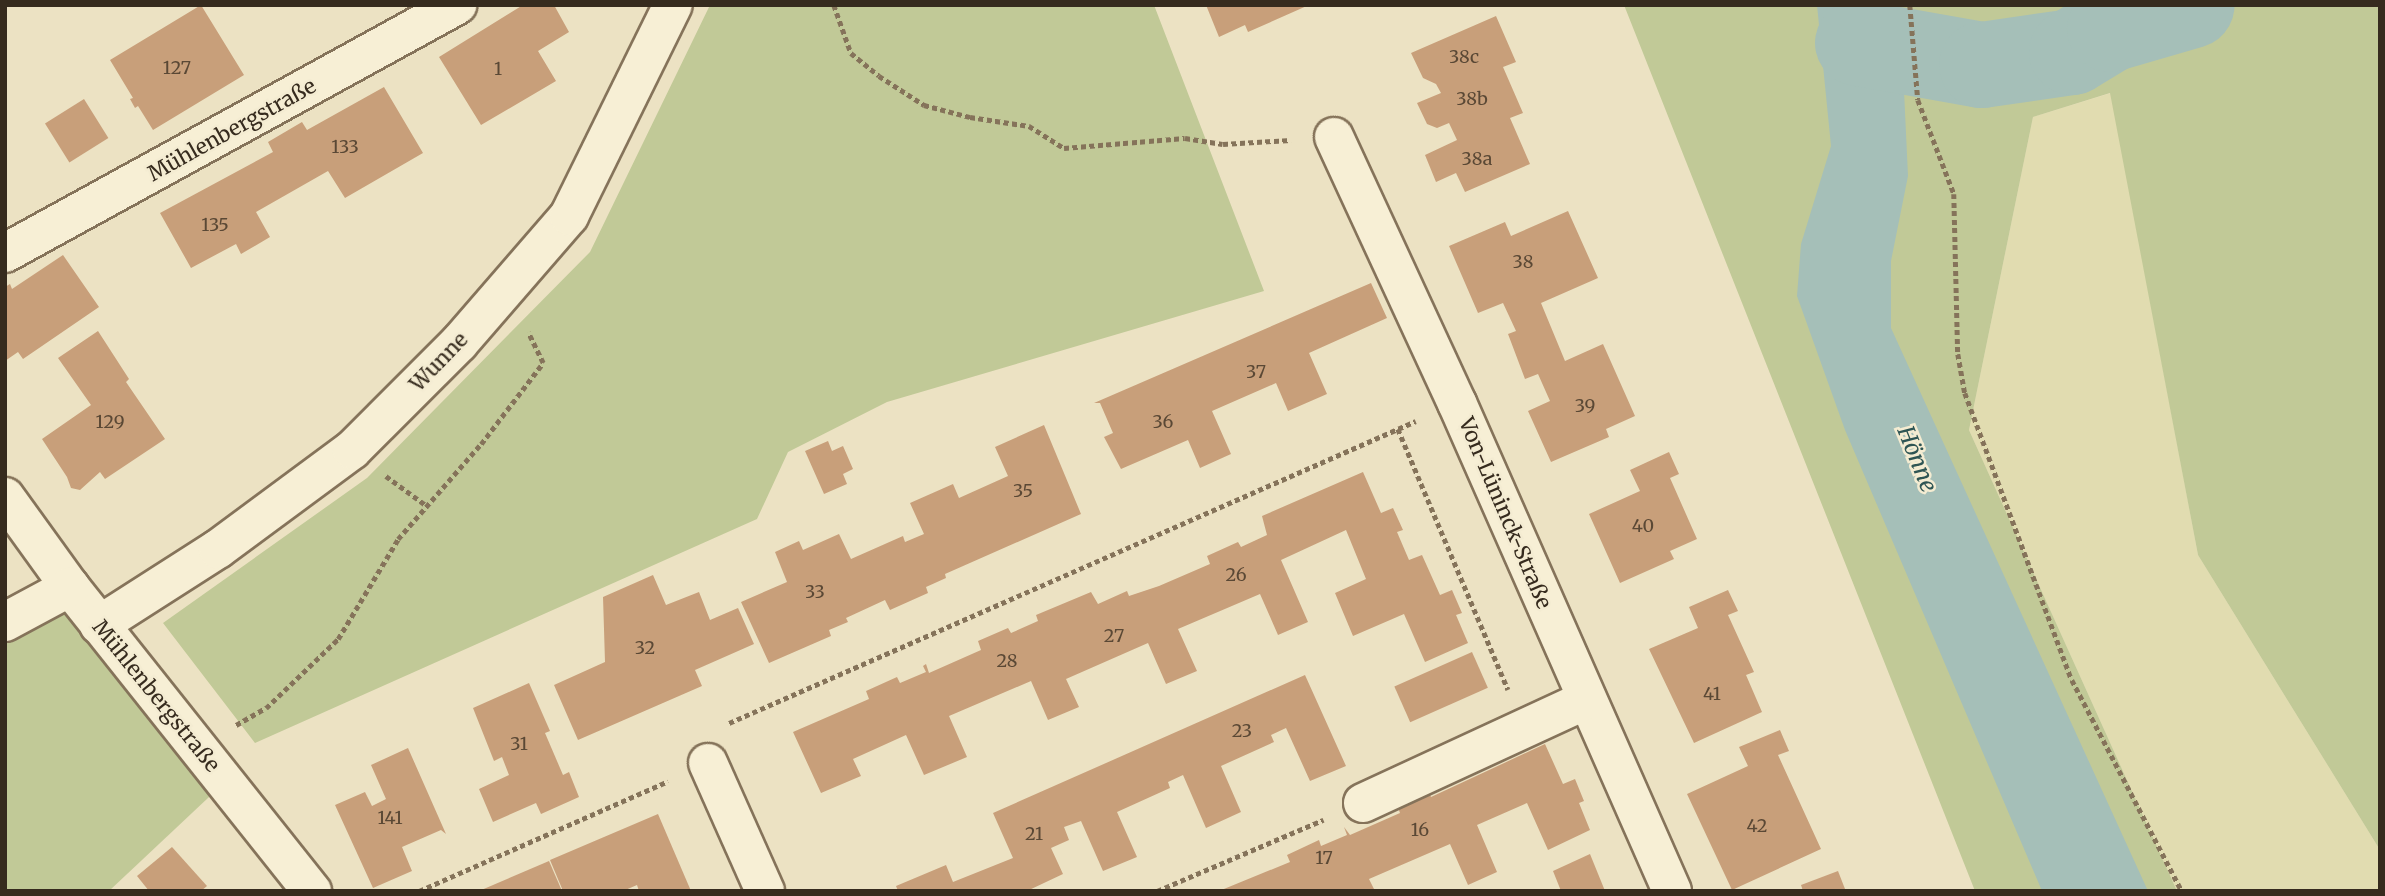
<!DOCTYPE html>
<html>
<head>
<meta charset="utf-8">
<style>
	body { margin:0 }
	#map { position:relative; width:2385px; height:896px; overflow:hidden; background:#ece2c3; font-family:Merriweather,serif }
	div>[style] { position:absolute }
	.farmland>* { inset:0; background:#e1dcb0 }
	.green>* { inset:0; background:#c1c997 }
	.water>* { inset:0; background:#a5bfb8 }
	.river>* { height:86px; margin:-43px; padding:0 43px; transform-origin:43px; border-radius:43px; background:#a5bfb8 }
	.building>* { inset:0; background:#c89f7a; transform-origin:0 0 }
	.path>* { height:4.5px; margin-top:-2.25px; transform-origin:0; background:repeating-linear-gradient(90deg,#85735a 0 5px,transparent 0 8.5px) }
	.roads { filter:drop-shadow(2px 0 #85735a) drop-shadow(-2px 0 #85735a) drop-shadow(0 2px #85735a) drop-shadow(0 -2px #85735a) }
	.minor>* { height:38px; margin:-19px; padding:0 19px; transform-origin:19px; border-radius:19px; background:#f7efd5 }
	span { translate:-50% -50%; white-space:nowrap; text-align:center; line-height:1.15; -webkit-text-stroke:5px #f4ecd2; paint-order:stroke }
	.number-label { font-size:18px; color:#5a4835 }
	.number-label span { -webkit-text-stroke-width:0 }
	.street-label { font-size:21px; color:#362b1e }
	.water-label { font-size:23px; color:#2e5554; font-style:italic }
	.frame { position:absolute; inset:0; border:7px solid #362b1e; pointer-events:none }
</style>
</head>
<body>
<div id="map">
	<div class="farmland">
		<div style="clip-path:polygon(2111px 93px,2198px 555px,2380px 850px,2380px 891px,2177px 891px,1969px 430px,2033px 117px)"></div>
	</div>
	<div class="green">
		<div style="clip-path:polygon(710px 5px,1154px 5px,1264px 291px,887px 402px,788px 452px,757px 519px,255px 743px,163px 623px,367px 478px,590px 252px)"></div>
		<div style="clip-path:polygon(1624px 5px,2380px 5px,2380px 850px,2198px 555px,2110px 93px,2033px 117px,1969px 430px,2177px 891px,1975px 891px)"></div>
		<div style="clip-path:polygon(70px 587px,225px 782px,109px 891px,5px 891px,5px 622px)"></div>
	</div>
	<div class="water">
		<div style="clip-path:polygon(1817px 5px,1900px 5px,1908px 176px,1891px 261px,1891px 328px,2148px 891px,2042px 891px,1845px 430px,1797px 296px,1801px 244px,1831px 146px)"></div>
	</div>
	<div class="river">
		<div style="left:1858px;top:43px;width:126px;rotate:10.1deg"></div>
		<div style="left:1982px;top:65px;width:91px;rotate:-8.2deg"></div>
		<div style="left:2072px;top:52px;width:44px;rotate:-31.2deg"></div>
		<div style="left:2110px;top:29px;width:85px;rotate:-16.3deg"></div>
	</div>
	<div class="building">
		<div style="clip-path:polygon(201px 5px,244px 75px,153px 130px,138px 106px,135px 108px,130px 99px,133px 98px,110px 60px)"></div>
		<div style="clip-path:polygon(523px 5px,554px 5px,569px 32px,538px 51px,556px 81px,481px 125px,439px 57px)"></div>
		<div style="clip-path:polygon(1206px 5px,1309px 5px,1248px 32px,1245px 25px,1219px 37px)"></div>
		<div style="clip-path:polygon(1496px 16px,1516px 62px,1503px 67px,1523px 113px,1510px 118px,1530px 164px,1465px 192px,1456px 173px,1436px 182px,1425px 155px,1457px 140px,1449px 123px,1437px 128px,1427px 124px,1417px 103px,1441px 93px,1436px 84px,1423px 78px,1411px 53px)"></div>
		<div style="clip-path:polygon(384px 87px,423px 153px,345px 198px,328px 171px,256px 212px,270px 237px,241px 254px,236px 244px,191px 268px,160px 213px,273px 152px,268px 142px,302px 122px,307px 130px)"></div>
		<div style="left:84px;top:99px;width:46px;height:46px;rotate:58deg"></div>
		<div style="clip-path:polygon(1568px 211px,1598px 278px,1541px 303px,1565px 361px,1603px 344px,1635px 416px,1606px 429px,1609px 437px,1551px 462px,1528px 411px,1550px 401px,1538px 374px,1525px 379px,1508px 334px,1516px 331px,1503px 303px,1478px 313px,1449px 246px,1505px 222px,1511px 236px)"></div>
		<div style="clip-path:polygon(63px 255px,99px 307px,23px 359px,18px 352px,5px 361px,5px 287px,10px 284px,12px 289px)"></div>
		<div style="clip-path:polygon(1371px 283px,1387px 318px,1309px 353px,1327px 394px,1288px 411px,1276px 383px,1212px 411px,1231px 454px,1200px 468px,1188px 440px,1121px 469px,1104px 437px,1113px 433px,1100px 403px,1094px 403px)"></div>
		<div style="clip-path:polygon(98px 331px,129px 379px,126px 382px,165px 439px,105px 479px,100px 472px,80px 490px,71px 488px,67px 477px,42px 439px,91px 405px,58px 358px)"></div>
		<div style="clip-path:polygon(1044px 425px,1081px 514px,945px 574px,946px 578px,926px 587px,928px 593px,890px 610px,885px 600px,846px 618px,848px 622px,829px 630px,831px 636px,769px 663px,741px 602px,787px 582px,775px 552px,799px 541px,803px 550px,839px 534px,851px 559px,903px 536px,905px 542px,924px 534px,910px 503px,953px 484px,959px 498px,1008px 476px,995px 447px)"></div>
		<div style="clip-path:polygon(828px 441px,832px 451px,843px 446px,853px 469px,843px 474px,847px 484px,824px 494px,805px 451px)"></div>
		<div style="clip-path:polygon(1669px 452px,1679px 474px,1670px 478px,1697px 539px,1670px 551px,1674px 559px,1620px 583px,1589px 514px,1640px 491px,1630px 470px)"></div>
		<div style="clip-path:polygon(1363px 472px,1381px 513px,1393px 508px,1403px 530px,1397px 532px,1409px 560px,1422px 555px,1440px 595px,1452px 590px,1462px 613px,1456px 615px,1468px 643px,1425px 662px,1404px 614px,1353px 636px,1335px 593px,1366px 579px,1346px 530px,1281px 560px,1308px 622px,1278px 635px,1260px 594px,1178px 629px,1197px 671px,1166px 684px,1148px 643px,1066px 679px,1079px 707px,1048px 720px,1031px 681px,949px 716px,967px 757px,924px 775px,906px 735px,853px 759px,861px 776px,821px 793px,793px 732px,869px 699px,866px 691px,897px 677px,900px 683px,926px 672px,923px 666px,926px 664px,929px 673px,981px 650px,978px 641px,1008px 628px,1011px 633px,1038px 621px,1036px 615px,1091px 592px,1098px 604px,1127px 591px,1129px 596px,1159px 586px,1210px 564px,1207px 556px,1238px 542px,1241px 547px,1267px 535px,1262px 516px)"></div>
		<div style="clip-path:polygon(653px 575px,666px 605px,699px 592px,710px 620px,738px 608px,754px 644px,695px 670px,702px 686px,578px 740px,554px 685px,605px 662px,603px 597px)"></div>
		<div style="clip-path:polygon(1728px 590px,1738px 611px,1728px 615px,1754px 672px,1746px 675px,1762px 712px,1694px 743px,1649px 649px,1698px 628px,1689px 607px)"></div>
		<div style="left:1472px;top:652px;width:39px;height:85px;rotate:66deg"></div>
		<div style="clip-path:polygon(1305px 675px,1346px 766px,1310px 781px,1286px 728px,1271px 735px,1274px 742px,1221px 766px,1241px 812px,1206px 828px,1183px 775px,1168px 782px,1170px 788px,1117px 812px,1137px 857px,1103px 871px,1081px 821px,1064px 827px,1069px 840px,1051px 848px,1063px 874px,1027px 891px,898px 891px,896px 886px,946px 865px,953px 882px,1013px 858px,993px 813px)"></div>
		<div style="clip-path:polygon(529px 683px,550px 731px,545px 733px,563px 775px,569px 772px,579px 797px,541px 814px,536px 803px,493px 822px,479px 789px,509px 775px,502px 757px,494px 761px,473px 708px)"></div>
		<div style="clip-path:polygon(1780px 730px,1789px 751px,1778px 755px,1821px 849px,1732px 890px,1687px 794px,1748px 766px,1739px 747px)"></div>
		<div style="clip-path:polygon(1545px 744px,1563px 784px,1575px 779px,1584px 801px,1579px 803px,1590px 830px,1548px 850px,1527px 803px,1477px 825px,1497px 872px,1468px 885px,1450px 844px,1369px 879px,1375px 891px,1219px 891px,1290px 862px,1287px 855px,1319px 840px,1321px 846px,1347px 835px,1344px 827px,1350px 835px,1400px 813px,1397px 805px,1429px 792px,1431px 797px)"></div>
		<div style="clip-path:polygon(408px 748px,446px 834px,441px 830px,402px 847px,412px 871px,373px 888px,335px 805px,365px 792px,372px 806px,386px 799px,371px 765px)"></div>
		<div style="clip-path:polygon(658px 814px,691px 891px,639px 891px,637px 885px,623px 891px,563px 891px,550px 860px)"></div>
		<div style="clip-path:polygon(172px 847px,207px 886px,201px 891px,149px 891px,137px 876px)"></div>
		<div style="clip-path:polygon(1590px 854px,1605px 891px,1561px 891px,1553px 871px)"></div>
		<div style="clip-path:polygon(549px 861px,562px 891px,479px 891px)"></div>
		<div style="clip-path:polygon(1838px 871px,1845px 889px,1803px 891px,1801px 885px)"></div>
	</div>
	<div class="path">
		<div style="left:834px;top:5px;width:51px;rotate:70.5deg"></div>
		<div style="left:851px;top:53px;width:36px;rotate:39deg"></div>
		<div style="left:879px;top:76px;width:54px;rotate:32.8deg"></div>
		<div style="left:924px;top:105px;width:48px;rotate:14.6deg"></div>
		<div style="left:970px;top:117px;width:60px;rotate:8.7deg"></div>
		<div style="left:1029px;top:126px;width:41px;rotate:32.2deg"></div>
		<div style="left:1064px;top:148px;width:121px;rotate:-4.7deg"></div>
		<div style="left:1185px;top:138px;width:38px;rotate:9deg"></div>
		<div style="left:1223px;top:144px;width:68px;rotate:-3.4deg"></div>
		<div style="left:1910px;top:5px;width:95px;rotate:85.2deg"></div>
		<div style="left:1918px;top:100px;width:101px;rotate:69deg"></div>
		<div style="left:1954px;top:194px;width:160px;rotate:88.6deg"></div>
		<div style="left:1958px;top:354px;width:40px;rotate:80deg"></div>
		<div style="left:1965px;top:393px;width:306px;rotate:69.6deg"></div>
		<div style="left:2072px;top:680px;width:238px;rotate:62.5deg"></div>
		<div style="left:1398px;top:429px;width:283px;rotate:67.1deg"></div>
		<div style="left:386px;top:476px;width:51px;rotate:36.2deg"></div>
		<div style="left:729px;top:723px;width:750px;rotate:-23.73deg"></div>
		<div style="left:236px;top:725px;width:34px;rotate:-30deg"></div>
		<div style="left:266px;top:708px;width:100px;rotate:-43.8deg"></div>
		<div style="left:338px;top:639px;width:117px;rotate:-59deg"></div>
		<div style="left:398px;top:539px;width:126px;rotate:-48.9deg"></div>
		<div style="left:481px;top:444px;width:102px;rotate:-52.6deg"></div>
		<div style="left:543px;top:363px;width:34px;rotate:-116deg"></div>
		<div style="left:419px;top:891px;width:272px;rotate:-23.8deg"></div>
		<div style="left:1157px;top:891px;width:181px;rotate:-23.2deg"></div>
	</div>
	<div class="roads">
		<div class="minor">
			<div style="left:1334px;top:137px;width:293px;rotate:65.2deg"></div>
			<div style="left:1457px;top:403px;width:533px;rotate:66.22deg"></div>
			<div style="left:5px;top:253px;width:516px;rotate:-28.75deg"></div>
			<div style="left:5px;top:497px;width:111px;rotate:54.2deg"></div>
			<div style="left:70px;top:587px;width:389px;rotate:51.5deg"></div>
			<div style="left:5px;top:622px;width:74px;rotate:-28.3deg"></div>
			<div style="left:99px;top:625px;width:141px;rotate:-32.6deg"></div>
			<div style="left:218px;top:549px;width:167px;rotate:-36.5deg"></div>
			<div style="left:352px;top:450px;width:151px;rotate:-45deg"></div>
			<div style="left:459px;top:343px;width:168px;rotate:-49.1deg"></div>
			<div style="left:569px;top:216px;width:235px;rotate:-63.8deg"></div>
			<div style="left:708px;top:763px;width:140px;rotate:66deg"></div>
			<div style="left:1363px;top:803px;width:246px;rotate:-24.8deg"></div>
		</div>
	</div>
	<div class="number-label">
		<span style="left:1464px;top:57px">38c</span>
		<span style="left:177px;top:68px">127</span>
		<span style="left:498px;top:69px">1</span>
		<span style="left:1472px;top:99px">38b</span>
		<span style="left:345px;top:147px">133</span>
		<span style="left:1477px;top:159px">38a</span>
		<span style="left:215px;top:225px">135</span>
		<span style="left:1523px;top:262px">38</span>
		<span style="left:1256px;top:372px">37</span>
		<span style="left:1585px;top:406px">39</span>
		<span style="left:110px;top:422px">129</span>
		<span style="left:1163px;top:422px">36</span>
		<span style="left:1023px;top:491px">35</span>
		<span style="left:1643px;top:526px">40</span>
		<span style="left:1236px;top:575px">26</span>
		<span style="left:815px;top:592px">33</span>
		<span style="left:1114px;top:636px">27</span>
		<span style="left:645px;top:648px">32</span>
		<span style="left:1007px;top:661px">28</span>
		<span style="left:1712px;top:694px">41</span>
		<span style="left:1242px;top:731px">23</span>
		<span style="left:519px;top:744px">31</span>
		<span style="left:390px;top:818px">141</span>
		<span style="left:1757px;top:826px">42</span>
		<span style="left:1420px;top:830px">16</span>
		<span style="left:1034px;top:834px">21</span>
		<span style="left:1324px;top:858px">17</span>
	</div>
	<div class="street-label">
		<span style="left:232px;top:130px;rotate:-29deg">Mühlenbergstraße</span>
		<span style="left:439px;top:362px;rotate:-46deg">Wunne</span>
		<span style="left:1505px;top:513px;rotate:67deg">Von-Lüninck-Straße</span>
		<span style="left:156px;top:696px;rotate:51deg">Mühlenbergstraße</span>
	</div>
	<div class="water-label">
		<span style="left:1917px;top:459px;rotate:68deg">Hönne</span>
	</div>
	<div class="frame"></div>
</div>
</body>
</html>
